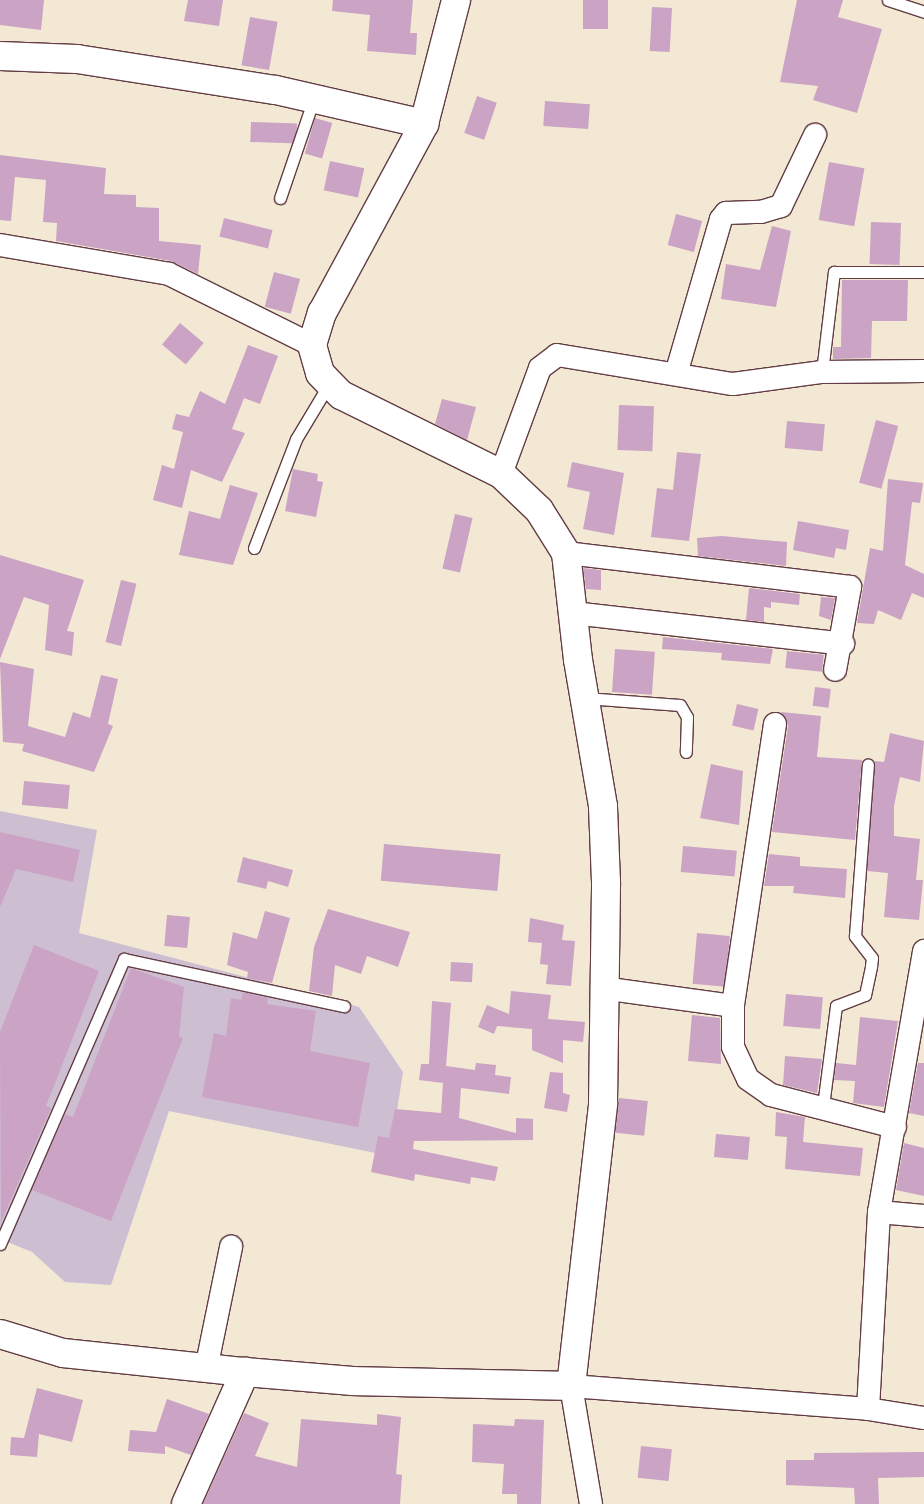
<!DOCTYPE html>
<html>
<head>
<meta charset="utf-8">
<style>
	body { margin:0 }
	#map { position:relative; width:924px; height:1504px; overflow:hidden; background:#f2e8d4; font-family:Mynerve,sans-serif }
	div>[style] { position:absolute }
	.industrial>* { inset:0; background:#cebed2 }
	.building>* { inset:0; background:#cba3c4; transform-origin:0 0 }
	.roads { filter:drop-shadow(1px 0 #633d44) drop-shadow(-1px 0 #633d44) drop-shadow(0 1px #633d44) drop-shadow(0 -1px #633d44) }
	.service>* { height:11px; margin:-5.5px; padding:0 5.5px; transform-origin:5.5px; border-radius:5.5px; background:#fff }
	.minor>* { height:22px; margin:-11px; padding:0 11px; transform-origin:11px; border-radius:11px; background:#fff }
	.tertiary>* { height:28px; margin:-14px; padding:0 14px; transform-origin:14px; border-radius:14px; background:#fff }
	span { translate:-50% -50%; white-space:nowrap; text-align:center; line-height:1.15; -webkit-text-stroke:4px #f6f6f2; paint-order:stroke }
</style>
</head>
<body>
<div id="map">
	<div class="industrial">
		<div style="clip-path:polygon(0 811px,97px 830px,79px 933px,359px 1007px,403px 1072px,390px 1156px,169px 1111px,111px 1285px,65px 1282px,32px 1252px,0 1239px)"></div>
	</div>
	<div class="building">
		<div style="clip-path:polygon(0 0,44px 0,41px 30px,0 25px)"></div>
		<div style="clip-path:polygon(188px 0,223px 0,219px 26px,184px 21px)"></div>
		<div style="clip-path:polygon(333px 0,413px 0,410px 33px,417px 33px,416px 55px,367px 51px,370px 15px,332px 11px)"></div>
		<div style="left:583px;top:0;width:25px;height:29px"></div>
		<div style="clip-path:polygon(797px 0,843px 0,838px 17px,882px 29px,857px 113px,813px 100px,818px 86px,780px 82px)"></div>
		<div style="left:652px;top:7px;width:20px;height:44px;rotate:3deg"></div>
		<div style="left:250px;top:17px;width:28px;height:49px;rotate:10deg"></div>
		<div style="left:477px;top:96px;width:21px;height:39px;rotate:19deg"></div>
		<div style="left:545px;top:101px;width:45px;height:25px;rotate:4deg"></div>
		<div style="left:315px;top:118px;width:18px;height:37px;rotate:16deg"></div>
		<div style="left:251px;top:122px;width:46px;height:20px;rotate:2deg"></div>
		<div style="clip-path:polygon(0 155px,106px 168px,104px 194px,136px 195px,136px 207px,159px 208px,159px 241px,201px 245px,198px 274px,171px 261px,56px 241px,57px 223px,43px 222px,46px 180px,15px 177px,11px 221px,0 220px)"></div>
		<div style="left:330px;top:161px;width:35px;height:30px;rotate:12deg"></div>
		<div style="left:829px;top:162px;width:36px;height:59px;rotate:10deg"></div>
		<div style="left:676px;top:214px;width:27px;height:32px;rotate:15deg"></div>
		<div style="left:224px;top:218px;width:50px;height:19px;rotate:14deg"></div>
		<div style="left:871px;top:222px;width:30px;height:42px;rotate:2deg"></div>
		<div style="clip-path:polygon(772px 226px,791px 231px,776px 307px,721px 299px,726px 264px,760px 270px)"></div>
		<div style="left:274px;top:272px;width:27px;height:36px;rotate:15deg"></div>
		<div style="clip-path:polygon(842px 280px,908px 280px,907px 321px,872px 321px,871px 358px,833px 359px,833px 347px,841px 347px)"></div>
		<div style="left:180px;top:323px;width:31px;height:28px;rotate:40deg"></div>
		<div style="clip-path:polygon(248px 345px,278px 356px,260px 404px,244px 398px,232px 429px,245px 433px,222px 482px,191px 470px,182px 508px,153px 500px,162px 465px,174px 469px,183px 432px,172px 429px,176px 414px,189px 417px,200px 391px,225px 404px)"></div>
		<div style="clip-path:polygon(442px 399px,476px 407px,467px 440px,435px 424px)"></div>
		<div style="left:619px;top:405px;width:35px;height:45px;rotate:2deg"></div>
		<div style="left:876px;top:420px;width:23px;height:65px;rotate:15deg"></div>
		<div style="left:787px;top:421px;width:38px;height:27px;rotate:5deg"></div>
		<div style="clip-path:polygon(677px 452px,701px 454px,689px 541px,651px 537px,657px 488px,673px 490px)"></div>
		<div style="clip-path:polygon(572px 462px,624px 473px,614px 535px,583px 529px,590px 492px,567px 487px)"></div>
		<div style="clip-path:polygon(293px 469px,318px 474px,317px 481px,323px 482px,316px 517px,285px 511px)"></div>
		<div style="clip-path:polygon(888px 479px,923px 483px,920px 503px,912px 502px,905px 565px,924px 574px,924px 598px,912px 593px,901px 620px,878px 610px,874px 624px,857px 623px,870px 548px,883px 551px)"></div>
		<div style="clip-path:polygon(230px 485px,258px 493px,233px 565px,179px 555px,189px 511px,220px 519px)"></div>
		<div style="left:455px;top:514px;width:18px;height:56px;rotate:13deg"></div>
		<div style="clip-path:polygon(798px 521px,849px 530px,846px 550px,836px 548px,834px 558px,793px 550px)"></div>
		<div style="clip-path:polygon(722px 536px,787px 542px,786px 566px,698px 556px,697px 538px)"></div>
		<div style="clip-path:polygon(0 555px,84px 580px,67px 631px,74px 632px,72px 656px,45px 650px,49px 605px,24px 597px,0 659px)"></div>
		<div style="clip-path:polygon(583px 568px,601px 570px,601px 590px,586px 589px)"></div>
		<div style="left:121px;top:580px;width:16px;height:64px;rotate:14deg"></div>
		<div style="clip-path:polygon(749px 588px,800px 594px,799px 605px,771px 602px,771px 608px,764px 607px,764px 622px,746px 620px)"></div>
		<div style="clip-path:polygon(821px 597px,835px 598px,831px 620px,819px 616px)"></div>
		<div style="clip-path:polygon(663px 637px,773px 649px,770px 664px,721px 660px,722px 653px,662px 649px)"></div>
		<div style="left:615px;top:649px;width:40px;height:43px;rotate:4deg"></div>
		<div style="left:787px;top:651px;width:37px;height:17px;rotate:6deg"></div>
		<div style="clip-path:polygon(0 662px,34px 669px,28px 726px,65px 737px,73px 712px,90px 718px,101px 675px,118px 679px,108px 724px,113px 726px,94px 772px,22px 751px,24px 744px,3px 742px)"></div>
		<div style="left:815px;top:687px;width:16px;height:19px;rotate:7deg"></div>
		<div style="left:737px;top:704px;width:22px;height:22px;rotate:13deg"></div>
		<div style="clip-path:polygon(781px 712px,821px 716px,817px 757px,862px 760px,855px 840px,772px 832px,788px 726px)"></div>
		<div style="clip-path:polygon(890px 733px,924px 741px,920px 782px,900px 777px,894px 806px,894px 836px,920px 839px,916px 880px,923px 880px,919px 920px,884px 917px,888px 873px,867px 871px,875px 761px,884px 762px)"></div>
		<div style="clip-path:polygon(711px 764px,743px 771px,739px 825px,700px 818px)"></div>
		<div style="left:24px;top:781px;width:46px;height:24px;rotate:5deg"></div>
		<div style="clip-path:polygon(0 832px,80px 850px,73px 882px,16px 869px,0 907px)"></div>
		<div style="left:384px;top:844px;width:117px;height:37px;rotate:5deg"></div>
		<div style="left:683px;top:846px;width:54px;height:26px;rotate:5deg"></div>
		<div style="clip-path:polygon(769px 854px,800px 857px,800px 866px,847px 869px,845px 898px,793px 893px,794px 886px,764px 886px)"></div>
		<div style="clip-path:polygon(243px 857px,293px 870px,288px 887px,268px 881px,266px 889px,237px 882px)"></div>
		<div style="clip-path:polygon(328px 909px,410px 932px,398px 967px,367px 956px,361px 974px,335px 965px,332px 996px,309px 991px,314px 947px)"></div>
		<div style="clip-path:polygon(265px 911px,290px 918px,272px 983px,247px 978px,248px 972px,227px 965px,233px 932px,257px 939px)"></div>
		<div style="left:167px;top:915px;width:23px;height:31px;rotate:5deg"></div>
		<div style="clip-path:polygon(530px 918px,564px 925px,562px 940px,575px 941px,571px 986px,546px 984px,548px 965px,540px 964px,542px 943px,528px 942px)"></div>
		<div style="left:697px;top:933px;width:33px;height:51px;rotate:5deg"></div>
		<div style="clip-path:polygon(34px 945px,99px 971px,46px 1106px,51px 1108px,1px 1222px,0 1032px)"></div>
		<div style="left:451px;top:962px;width:22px;height:19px;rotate:3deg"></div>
		<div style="clip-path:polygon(131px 968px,184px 987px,179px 1037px,183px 1038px,111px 1221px,32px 1190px,65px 1114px,73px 1117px)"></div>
		<div style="clip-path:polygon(511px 991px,551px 995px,548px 1019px,585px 1022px,583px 1042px,563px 1040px,563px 1063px,532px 1050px,532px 1029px,497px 1026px,494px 1034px,478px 1027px,487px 1005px,509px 1014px)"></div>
		<div style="clip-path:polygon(243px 992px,268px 998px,267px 1004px,316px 1011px,310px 1051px,370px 1063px,358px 1127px,202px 1097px,214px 1033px,226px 1036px,231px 998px,241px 1000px)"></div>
		<div style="left:786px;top:994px;width:37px;height:32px;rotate:5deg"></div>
		<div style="clip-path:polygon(432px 1001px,451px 1003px,446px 1066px,475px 1070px,476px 1063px,496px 1065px,495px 1075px,511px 1077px,509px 1094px,461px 1088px,459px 1118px,516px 1133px,516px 1118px,533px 1119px,533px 1140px,414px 1141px,413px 1149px,498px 1167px,495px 1181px,471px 1177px,470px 1184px,415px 1174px,414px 1181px,371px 1172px,378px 1136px,389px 1138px,395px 1109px,441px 1113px,443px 1083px,419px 1080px,421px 1064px,429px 1064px)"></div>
		<div style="clip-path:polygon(692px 1015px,720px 1018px,721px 1064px,688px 1061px)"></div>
		<div style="clip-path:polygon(860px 1017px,898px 1021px,884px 1107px,853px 1103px,855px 1081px,834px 1080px,836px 1063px,856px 1065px)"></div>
		<div style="clip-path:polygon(785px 1056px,822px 1059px,817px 1093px,783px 1085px)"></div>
		<div style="clip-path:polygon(918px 1063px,924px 1063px,924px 1116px,909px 1113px)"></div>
		<div style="clip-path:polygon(550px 1072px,563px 1073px,563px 1093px,570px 1095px,567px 1112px,544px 1108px)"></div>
		<div style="left:619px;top:1098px;width:29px;height:35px;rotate:6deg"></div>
		<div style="clip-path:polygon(776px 1112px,805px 1117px,803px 1142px,863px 1148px,860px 1176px,785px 1169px,787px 1137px,775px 1136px)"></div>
		<div style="left:716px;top:1134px;width:34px;height:23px;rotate:5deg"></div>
		<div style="clip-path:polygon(904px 1143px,924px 1148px,924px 1196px,896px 1190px)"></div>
		<div style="clip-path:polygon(37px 1388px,83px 1400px,72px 1442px,39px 1434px,37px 1457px,10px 1455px,11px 1437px,24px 1438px)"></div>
		<div style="clip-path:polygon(167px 1399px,209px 1414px,191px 1455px,165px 1446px,165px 1454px,128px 1451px,130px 1430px,156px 1432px)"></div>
		<div style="clip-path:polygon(244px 1413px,269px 1423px,255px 1456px,297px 1467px,301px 1419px,377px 1425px,377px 1414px,401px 1417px,396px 1474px,402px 1475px,400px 1504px,203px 1504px)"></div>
		<div style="clip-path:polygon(515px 1419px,544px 1420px,541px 1504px,517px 1504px,517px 1494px,502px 1494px,504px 1464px,472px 1462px,473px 1424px,514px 1426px)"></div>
		<div style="left:641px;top:1446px;width:31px;height:32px;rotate:6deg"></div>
		<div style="clip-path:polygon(924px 1452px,924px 1477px,878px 1478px,879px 1504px,855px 1504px,854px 1488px,786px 1485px,786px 1460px,814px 1460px,814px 1453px)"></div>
	</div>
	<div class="roads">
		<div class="service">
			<div style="left:888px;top:0;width:38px;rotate:18deg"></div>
			<div style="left:280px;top:198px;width:106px;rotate:-71.2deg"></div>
			<div style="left:822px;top:372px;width:101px;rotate:-83.2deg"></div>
			<div style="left:834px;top:272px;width:90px"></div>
			<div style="left:254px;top:548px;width:117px;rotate:-68.9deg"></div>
			<div style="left:296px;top:439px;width:64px;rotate:-59deg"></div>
			<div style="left:585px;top:698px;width:95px;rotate:4.2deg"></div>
			<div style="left:680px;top:705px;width:14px;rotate:60deg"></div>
			<div style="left:687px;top:717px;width:35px;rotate:92deg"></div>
			<div style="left:823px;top:1106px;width:101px;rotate:-82.6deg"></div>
			<div style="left:836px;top:1006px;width:31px;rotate:-21deg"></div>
			<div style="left:865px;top:995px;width:30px;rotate:-78deg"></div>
			<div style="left:871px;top:966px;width:8px;rotate:-83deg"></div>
			<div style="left:872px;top:958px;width:28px;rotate:-128deg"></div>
			<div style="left:855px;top:936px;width:172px;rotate:-85.7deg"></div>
			<div style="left:0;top:1244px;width:311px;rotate:-66.5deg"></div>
			<div style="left:124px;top:959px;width:225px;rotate:12.1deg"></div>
		</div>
		<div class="minor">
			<div style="left:0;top:245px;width:171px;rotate:9.7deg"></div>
			<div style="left:169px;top:274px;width:160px;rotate:26.4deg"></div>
			<div style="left:676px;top:374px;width:161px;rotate:-73.8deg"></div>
			<div style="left:721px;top:219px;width:8px;rotate:-50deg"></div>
			<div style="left:726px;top:213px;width:35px;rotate:-2deg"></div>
			<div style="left:761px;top:212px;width:21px;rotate:-17deg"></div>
			<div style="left:781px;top:206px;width:79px;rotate:-64.4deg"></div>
			<div style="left:501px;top:474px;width:113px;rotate:-69.8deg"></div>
			<div style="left:540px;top:368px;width:21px;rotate:-37deg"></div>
			<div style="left:557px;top:355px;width:178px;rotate:9.4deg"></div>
			<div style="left:733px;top:384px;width:90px;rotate:-7.7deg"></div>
			<div style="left:822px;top:372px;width:102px;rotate:-0.6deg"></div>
			<div style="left:566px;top:553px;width:286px;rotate:6.8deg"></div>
			<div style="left:850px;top:587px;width:84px;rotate:100.2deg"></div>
			<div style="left:573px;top:613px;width:272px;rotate:6.5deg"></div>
			<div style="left:775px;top:724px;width:285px;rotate:98.5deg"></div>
			<div style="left:733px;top:1006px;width:41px;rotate:90deg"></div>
			<div style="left:733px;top:1047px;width:35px;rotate:65deg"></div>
			<div style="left:748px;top:1079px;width:28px;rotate:35deg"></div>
			<div style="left:771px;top:1095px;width:128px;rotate:14.5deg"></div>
			<div style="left:602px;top:988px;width:132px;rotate:7.8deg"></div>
			<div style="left:879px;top:1212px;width:45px;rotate:5.1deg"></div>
			<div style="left:206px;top:1369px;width:125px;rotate:-78.4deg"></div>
			<div style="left:868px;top:1409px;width:197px;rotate:-86.8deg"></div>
			<div style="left:879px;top:1212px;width:265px;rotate:-80.2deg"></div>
			<div style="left:591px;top:1504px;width:120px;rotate:-99.6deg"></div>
			<div style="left:571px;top:1386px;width:298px;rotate:4.4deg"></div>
			<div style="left:868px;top:1409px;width:57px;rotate:9.1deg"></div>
		</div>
		<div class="tertiary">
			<div style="left:0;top:56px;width:77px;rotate:2.2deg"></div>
			<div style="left:77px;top:59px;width:201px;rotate:8.9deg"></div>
			<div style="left:276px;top:90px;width:152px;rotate:12.9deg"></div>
			<div style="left:0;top:1334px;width:66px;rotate:16.8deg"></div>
			<div style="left:63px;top:1353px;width:183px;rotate:6deg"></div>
			<div style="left:245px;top:1372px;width:108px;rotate:4.8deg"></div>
			<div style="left:353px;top:1381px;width:218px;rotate:1.3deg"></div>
			<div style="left:571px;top:1386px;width:285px;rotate:-83.5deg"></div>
			<div style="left:603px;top:1103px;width:221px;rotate:-89.2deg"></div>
			<div style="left:606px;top:882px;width:76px;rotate:-92.3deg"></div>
			<div style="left:603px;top:806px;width:148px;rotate:-99.7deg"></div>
			<div style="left:578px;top:660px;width:108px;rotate:-96.4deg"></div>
			<div style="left:566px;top:553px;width:51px;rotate:-122.1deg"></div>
			<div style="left:539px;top:510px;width:52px;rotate:-136.5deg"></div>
			<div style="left:501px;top:474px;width:178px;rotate:-153.7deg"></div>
			<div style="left:341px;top:395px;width:30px;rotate:-134deg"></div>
			<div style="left:320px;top:373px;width:29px;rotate:-106deg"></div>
			<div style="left:312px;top:345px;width:34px;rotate:-73deg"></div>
			<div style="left:322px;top:313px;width:215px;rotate:-61.6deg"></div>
			<div style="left:424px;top:124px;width:128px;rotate:-75.5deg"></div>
			<div style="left:186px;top:1504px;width:145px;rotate:-65.9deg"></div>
		</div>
	</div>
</div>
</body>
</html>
